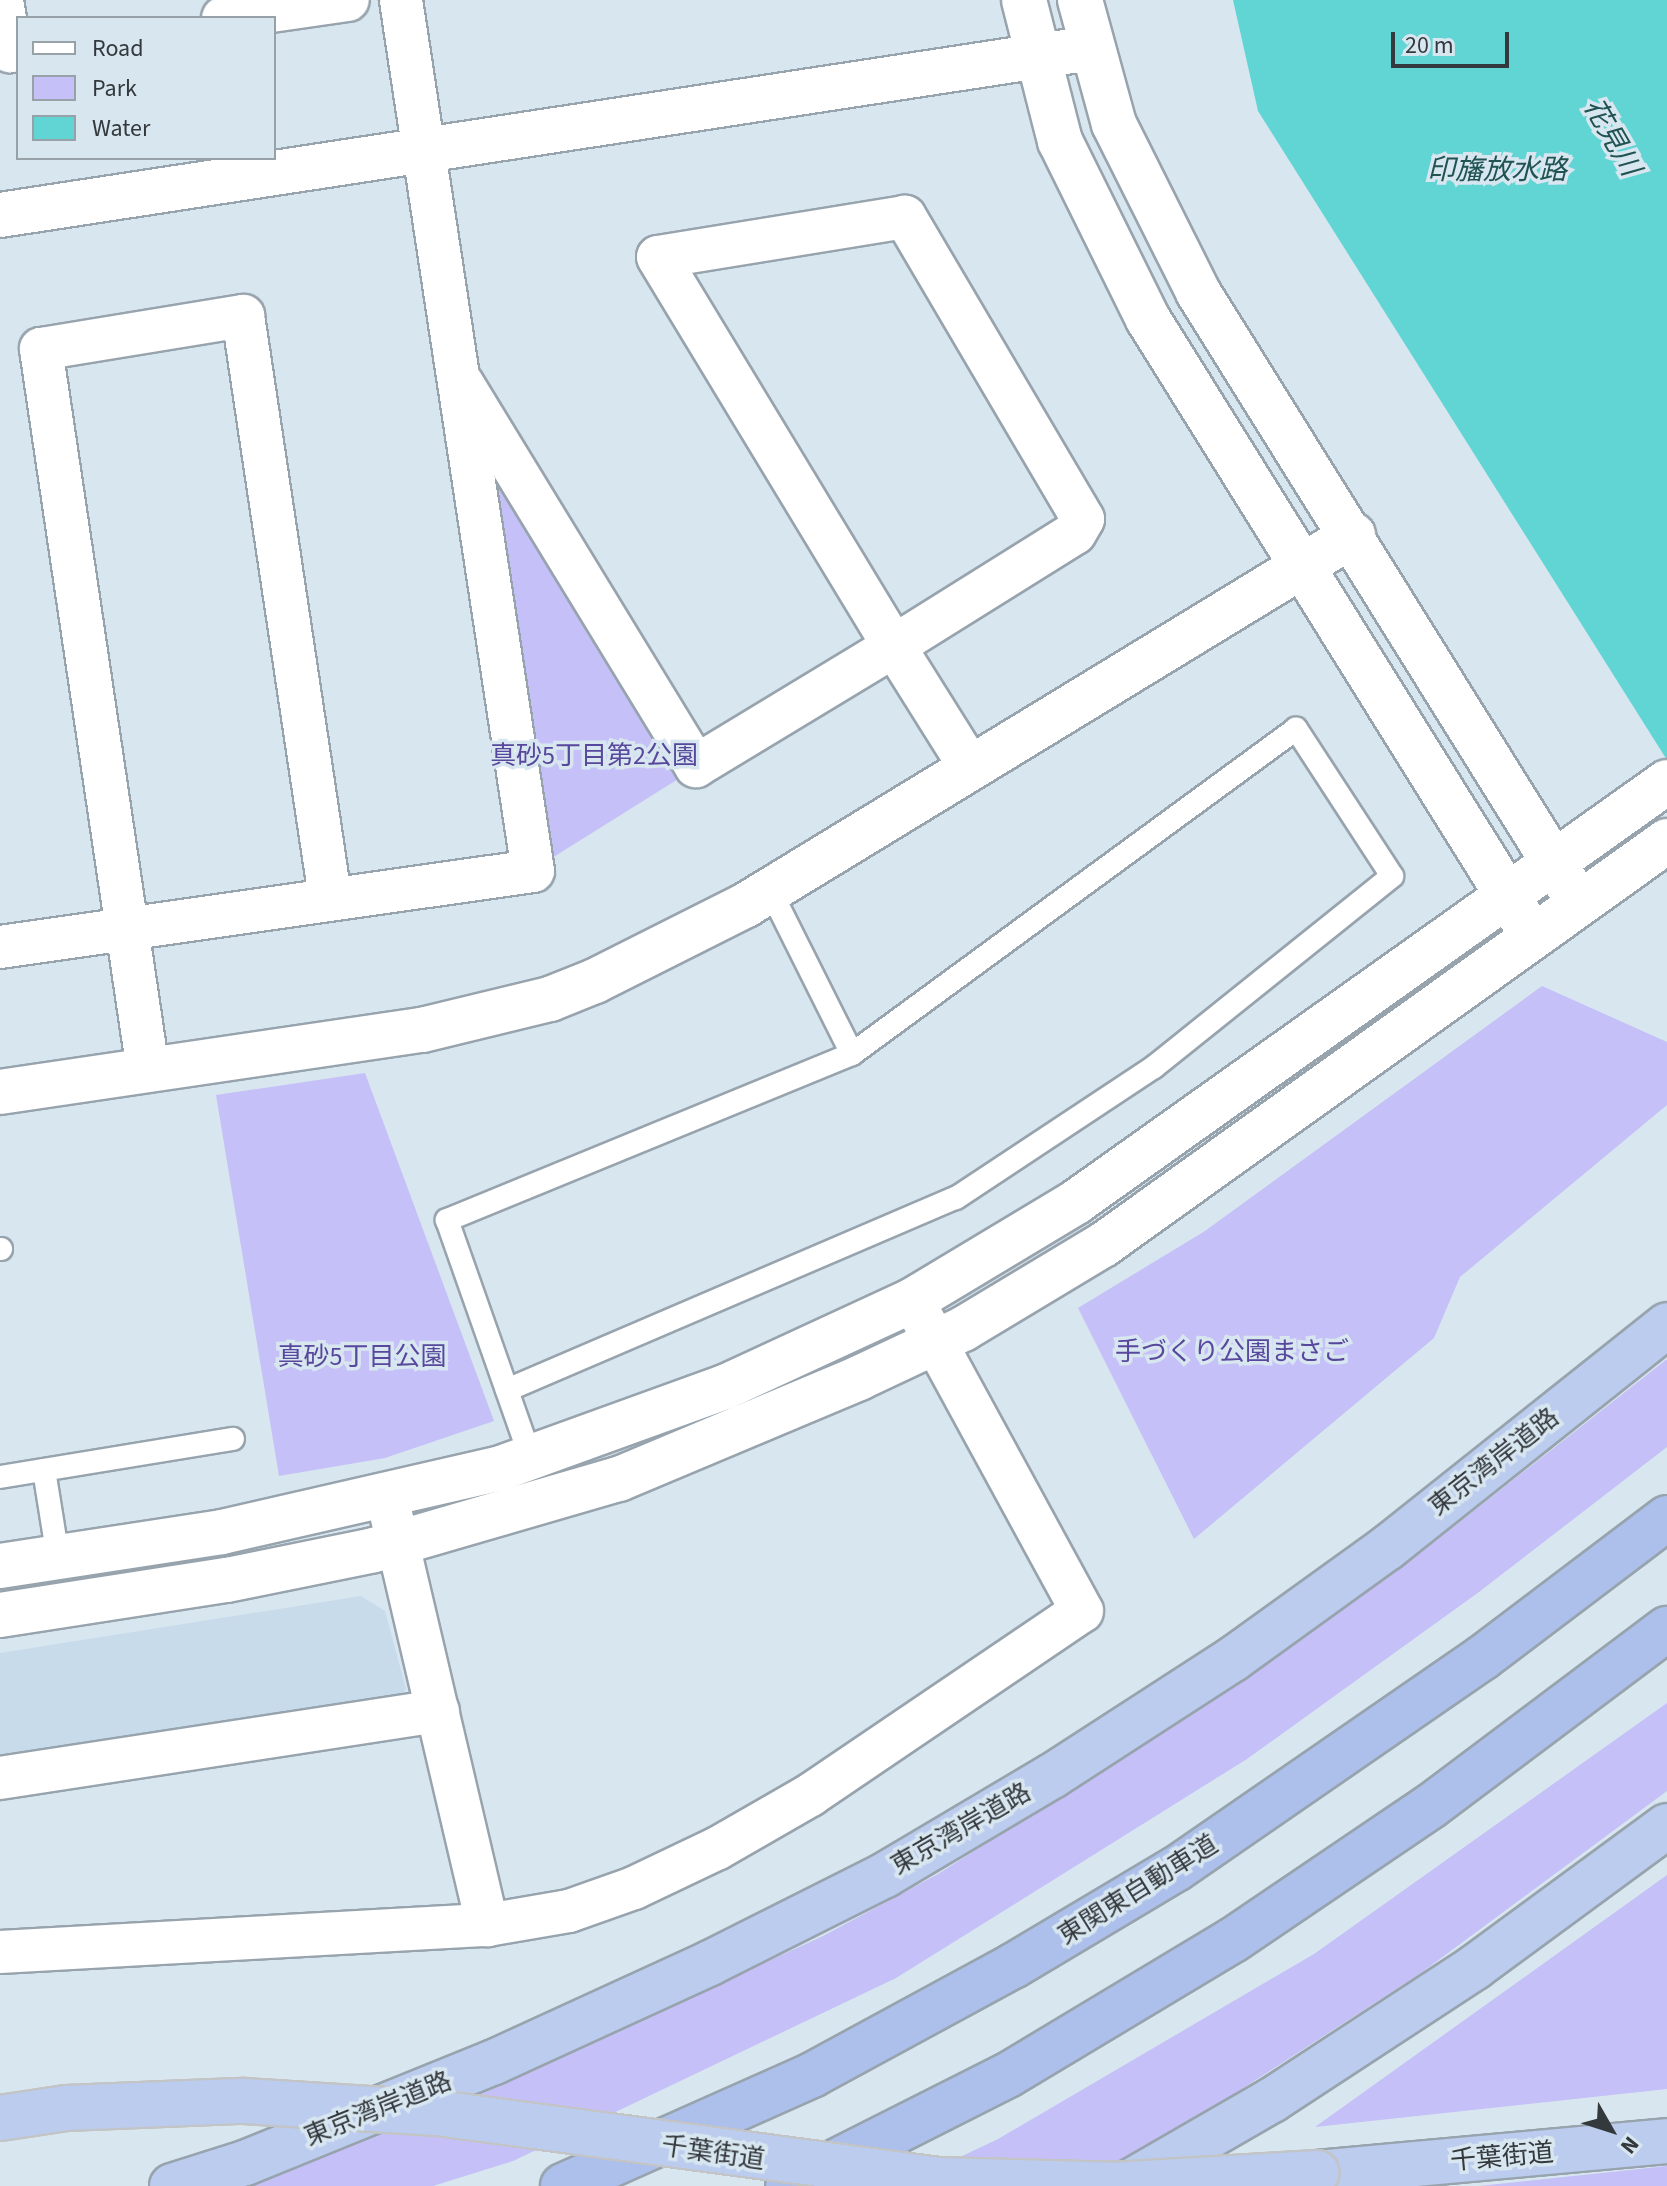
<!DOCTYPE html>
<html>
<head>
<meta charset="utf-8">
<style>
	body { margin:0 }
	#map { position:relative; width:1667px; height:2186px; overflow:hidden; background:#d8e6f0; font-family:"Source Sans 3","Noto Sans JP",sans-serif }
	div>[style] { position:absolute }
	.built>* { inset:0; background:#c7dbea }
	.green>* { inset:0; background:#c5c0f7 }
	.water>* { inset:0; background:#61d4d4 }
	.roads { filter:drop-shadow(2px 0 #97a3ad) drop-shadow(-2px 0 #97a3ad) drop-shadow(0 2px #97a3ad) drop-shadow(0 -2px #97a3ad) }
	.service>* { height:22px; margin:-11px; padding:0 11px; transform-origin:11px; border-radius:11px; background:#fff }
	.minor>* { height:42px; margin:-21px; padding:0 21px; transform-origin:21px; border-radius:21px; background:#fff }
	.tertiary>* { height:44px; margin:-22px; padding:0 22px; transform-origin:22px; border-radius:22px; background:#fff }
	.trunk>* { height:44px; margin:-22px; padding:0 22px; transform-origin:22px; border-radius:22px; background:#bcccef }
	.motorway>* { height:44px; margin:-22px; padding:0 22px; transform-origin:22px; border-radius:22px; background:#acc0eb }
	.bridges { filter:drop-shadow(2px 0 #c2c4c5) drop-shadow(-2px 0 #c2c4c5) drop-shadow(0 2px #c2c4c5) drop-shadow(0 -2px #c2c4c5) }
	.trunk-bridge>* { height:44px; margin:-22px; padding:0 22px; transform-origin:22px; border-radius:22px; background:#bcccef }
	span { translate:-50% -50%; white-space:nowrap; text-align:center; line-height:1.15; -webkit-text-stroke:7px #d8e6f0; paint-order:stroke }
	.park-label { font-size:26px; color:#57479d }
	.street-label { font-size:26px; color:#34393d }
	.water-label { font-size:28px; color:#205352; font-style:italic }
	.legend { position:absolute; left:16px; top:16px; width:260px; height:144px; box-sizing:border-box; background:#d8e6f0; border:2px solid #96a1a8; margin:0; padding:10px 14px; list-style:none; font-size:24px; color:#34393d }
	.legend li { display:flex; align-items:center; gap:16px; height:40px }
	.legend b { width:40px; border:2px solid #96a1a8 }
	.north { position:absolute; left:1571px; top:2090px; width:80px; height:80px; -webkit-text-stroke:6px #d8e6f0; paint-order:stroke; rotate:129deg; font-size:22px; font-weight:700; line-height:32px; text-align:center; color:#34393d }
	.north::after { content:''; display:block; margin:auto; width:28px; height:36px; background:#34393d; clip-path:polygon(50% 0,100% 100%,50% 72%,0 100%) }
	.scale { position:absolute; left:1391px; top:32px; width:118px; height:36px; box-sizing:border-box; border:4px solid #34393d; border-top:0; padding-left:10px; font-size:24px; line-height:28px; white-space:nowrap; color:#34393d; -webkit-text-stroke:6px #d8e6f0; paint-order:stroke }
</style>
</head>
<body>
<div id="map">
	<div class="built">
		<div style="clip-path:polygon(361px 1596px,385px 1611px,406px 1689px,394px 1704px,0 1763px,0 1653px)"></div>
	</div>
	<div class="green">
		<div style="clip-path:polygon(497px 478px,683px 776px,544px 863px,489px 482px)"></div>
		<div style="clip-path:polygon(1542px 986px,1667px 1042px,1667px 1105px,1460px 1277px,1434px 1338px,1194px 1539px,1078px 1308px,1205px 1231px)"></div>
		<div style="clip-path:polygon(365px 1073px,494px 1421px,385px 1458px,279px 1476px,216px 1095px)"></div>
		<div style="clip-path:polygon(1667px 1359px,1667px 1447px,1479px 1592px,1247px 1759px,896px 1978px,513px 2161px,433px 2186px,239px 2186px,543px 2064px,823px 1936px,938px 1874px,1262px 1667px,1419px 1554px)"></div>
		<div style="clip-path:polygon(1667px 1703px,1667px 1791px,1421px 1973px,1197px 2118px,1076px 2186px,899px 2186px,998px 2139px,1314px 1954px)"></div>
		<div style="clip-path:polygon(1667px 1875px,1667px 2089px,1315px 2127px)"></div>
		<div style="clip-path:polygon(1667px 2166px,1667px 2186px,1479px 2186px)"></div>
	</div>
	<div class="water">
		<div style="clip-path:polygon(1233px 0,1667px 0,1667px 760px,1258px 111px)"></div>
	</div>
	<div class="roads">
		<div class="service">
			<div style="left:770px;top:890px;width:183px;rotate:63.4deg"></div>
			<div style="left:0;top:1249px;width:1px"></div>
			<div style="left:507px;top:1390px;width:488px;rotate:-23.2deg"></div>
			<div style="left:956px;top:1198px;width:237px;rotate:-33.5deg"></div>
			<div style="left:1154px;top:1067px;width:305px;rotate:-38.7deg"></div>
			<div style="left:1392px;top:876px;width:176px;rotate:-123.1deg"></div>
			<div style="left:1296px;top:729px;width:550px;rotate:143.8deg"></div>
			<div style="left:852px;top:1054px;width:438px;rotate:157.7deg"></div>
			<div style="left:447px;top:1220px;width:252px;rotate:70.6deg"></div>
			<div style="left:44px;top:1470px;width:88px;rotate:80.9deg"></div>
			<div style="left:0;top:1477px;width:236px;rotate:-9.3deg"></div>
		</div>
		<div class="minor">
			<div style="left:2px;top:0;width:52px;rotate:81.1deg"></div>
			<div style="left:223px;top:18px;width:126px;rotate:-8.2deg"></div>
			<div style="left:462px;top:383px;width:449px;rotate:58.6deg"></div>
			<div style="left:696px;top:766px;width:232px;rotate:-31.2deg"></div>
			<div style="left:894px;top:646px;width:213px;rotate:-32deg"></div>
			<div style="left:1075px;top:533px;width:16px;rotate:-60deg"></div>
			<div style="left:1083px;top:519px;width:351px;rotate:-120.5deg"></div>
			<div style="left:905px;top:217px;width:250px;rotate:170.8deg"></div>
			<div style="left:658px;top:257px;width:455px;rotate:58.8deg"></div>
			<div style="left:894px;top:646px;width:143px;rotate:57.9deg"></div>
			<div style="left:0;top:947px;width:538px;rotate:-8.12deg"></div>
			<div style="left:533px;top:871px;width:881px;rotate:-98.62deg"></div>
			<div style="left:148px;top:1070px;width:729px;rotate:-98.44deg"></div>
			<div style="left:41px;top:349px;width:205px;rotate:-9.3deg"></div>
			<div style="left:243px;top:316px;width:587px;rotate:81.48deg"></div>
			<div style="left:387px;top:1497px;width:440px;rotate:76.8deg"></div>
			<div style="left:0;top:1778px;width:443px;rotate:-8.7deg"></div>
			<div style="left:0;top:1952px;width:488px;rotate:-3.2deg"></div>
			<div style="left:487px;top:1925px;width:83px;rotate:-9.7deg"></div>
			<div style="left:569px;top:1911px;width:69px;rotate:-19.5deg"></div>
			<div style="left:634px;top:1888px;width:93px;rotate:-25.5deg"></div>
			<div style="left:718px;top:1848px;width:106px;rotate:-29.9deg"></div>
			<div style="left:810px;top:1795px;width:328px;rotate:-34.1deg"></div>
			<div style="left:1082px;top:1611px;width:343px;rotate:-118.6deg"></div>
		</div>
		<div class="tertiary">
			<div style="left:1024px;top:0;width:146px;rotate:75.7deg"></div>
			<div style="left:1060px;top:141px;width:199px;rotate:63.7deg"></div>
			<div style="left:1148px;top:319px;width:707px;rotate:58.06deg"></div>
			<div style="left:1080px;top:0;width:129px;rotate:74.7deg"></div>
			<div style="left:1114px;top:124px;width:188px;rotate:63.4deg"></div>
			<div style="left:1198px;top:292px;width:701px;rotate:58.06deg"></div>
			<div style="left:0;top:215px;width:1104px;rotate:-8.7deg"></div>
			<div style="left:0;top:1092px;width:427px;rotate:-8.4deg"></div>
			<div style="left:422px;top:1030px;width:132px;rotate:-13.6deg"></div>
			<div style="left:550px;top:999px;width:48px;rotate:-21.8deg"></div>
			<div style="left:595px;top:981px;width:169px;rotate:-26.7deg"></div>
			<div style="left:746px;top:905px;width:711px;rotate:-31.36deg"></div>
			<div style="left:0;top:1566px;width:225px;rotate:-8.7deg"></div>
			<div style="left:222px;top:1532px;width:286px;rotate:-12.9deg"></div>
			<div style="left:501px;top:1468px;width:238px;rotate:-19.9deg"></div>
			<div style="left:725px;top:1387px;width:207px;rotate:-24.8deg"></div>
			<div style="left:913px;top:1300px;width:190px;rotate:-31deg"></div>
			<div style="left:1076px;top:1202px;width:725px;rotate:-35.4deg"></div>
			<div style="left:0;top:1615px;width:230px;rotate:-8.8deg"></div>
			<div style="left:227px;top:1580px;width:150px;rotate:-11.5deg"></div>
			<div style="left:374px;top:1550px;width:255px;rotate:-16.2deg"></div>
			<div style="left:619px;top:1479px;width:260px;rotate:-22.8deg"></div>
			<div style="left:859px;top:1378px;width:115px;rotate:-25.2deg"></div>
			<div style="left:963px;top:1329px;width:163px;rotate:-31deg"></div>
			<div style="left:1103px;top:1245px;width:694px;rotate:-35.61deg"></div>
		</div>
		<div class="trunk">
			<div style="left:1317px;top:2173px;width:351px;rotate:-5.2deg"></div>
			<div style="left:172px;top:2186px;width:77px;rotate:-17.5deg"></div>
			<div style="left:245px;top:2163px;width:269px;rotate:-22.1deg"></div>
			<div style="left:494px;top:2062px;width:238px;rotate:-24.6deg"></div>
			<div style="left:710px;top:1963px;width:196px;rotate:-26.7deg"></div>
			<div style="left:885px;top:1875px;width:194px;rotate:-30.7deg"></div>
			<div style="left:1052px;top:1776px;width:216px;rotate:-32.9deg"></div>
			<div style="left:1233px;top:1659px;width:190px;rotate:-35.8deg"></div>
			<div style="left:1387px;top:1548px;width:358px;rotate:-38.5deg"></div>
			<div style="left:1123px;top:2186px;width:172px;rotate:-30deg"></div>
			<div style="left:1272px;top:2100px;width:243px;rotate:-33.2deg"></div>
			<div style="left:1475px;top:1967px;width:238px;rotate:-36.3deg"></div>
		</div>
		<div class="motorway">
			<div style="left:563px;top:2186px;width:273px;rotate:-24deg"></div>
			<div style="left:812px;top:2075px;width:229px;rotate:-28.5deg"></div>
			<div style="left:1013px;top:1966px;width:190px;rotate:-30.8deg"></div>
			<div style="left:1176px;top:1869px;width:372px;rotate:-34.6deg"></div>
			<div style="left:1482px;top:1658px;width:232px;rotate:-37.1deg"></div>
			<div style="left:788px;top:2186px;width:246px;rotate:-26.8deg"></div>
			<div style="left:1008px;top:2075px;width:262px;rotate:-31deg"></div>
			<div style="left:1233px;top:1940px;width:239px;rotate:-34.1deg"></div>
			<div style="left:1431px;top:1806px;width:295px;rotate:-36.9deg"></div>
		</div>
	</div>
	<div class="bridges">
		<div class="trunk-bridge">
			<div style="left:0;top:2118px;width:67px;rotate:-8.6deg"></div>
			<div style="left:66px;top:2108px;width:178px;rotate:-2.3deg"></div>
			<div style="left:244px;top:2101px;width:193px;rotate:3.6deg"></div>
			<div style="left:437px;top:2113px;width:506px;rotate:7.6deg"></div>
			<div style="left:939px;top:2180px;width:174px;rotate:1.6deg"></div>
			<div style="left:1113px;top:2185px;width:204px;rotate:-3.4deg"></div>
		</div>
	</div>
	<div class="park-label">
		<span style="left:594px;top:756px">真砂5丁目第2公園</span>
		<span style="left:1232px;top:1352px">手づくり公園まさご</span>
		<span style="left:362px;top:1357px">真砂5丁目公園</span>
	</div>
	<div class="street-label">
		<span style="left:1494px;top:1462px;rotate:-38deg">東京湾岸道路</span>
		<span style="left:961px;top:1829px;rotate:-30deg">東京湾岸道路</span>
		<span style="left:1138px;top:1890px;rotate:-32deg">東関東自動車道</span>
		<span style="left:378px;top:2109px;rotate:-22deg">東京湾岸道路</span>
		<span style="left:713px;top:2153px;rotate:8deg">千葉街道</span>
		<span style="left:1502px;top:2157px;rotate:-5deg">千葉街道</span>
	</div>
	<div class="water-label">
		<span style="left:1612px;top:137px;rotate:60deg">花見川</span>
		<span style="left:1497px;top:170px">印旛放水路</span>
	</div>
	<ul class="legend">
	<li><b style="height:10px;background:#fff"></b>Road</li>
	<li><b style="height:22px;background:#c5c0f7"></b>Park</li>
	<li><b style="height:22px;background:#61d4d4"></b>Water</li>
	</ul>
	<div class="north">N</div>
	<div class="scale">20 m</div>
</div>
</body>
</html>
